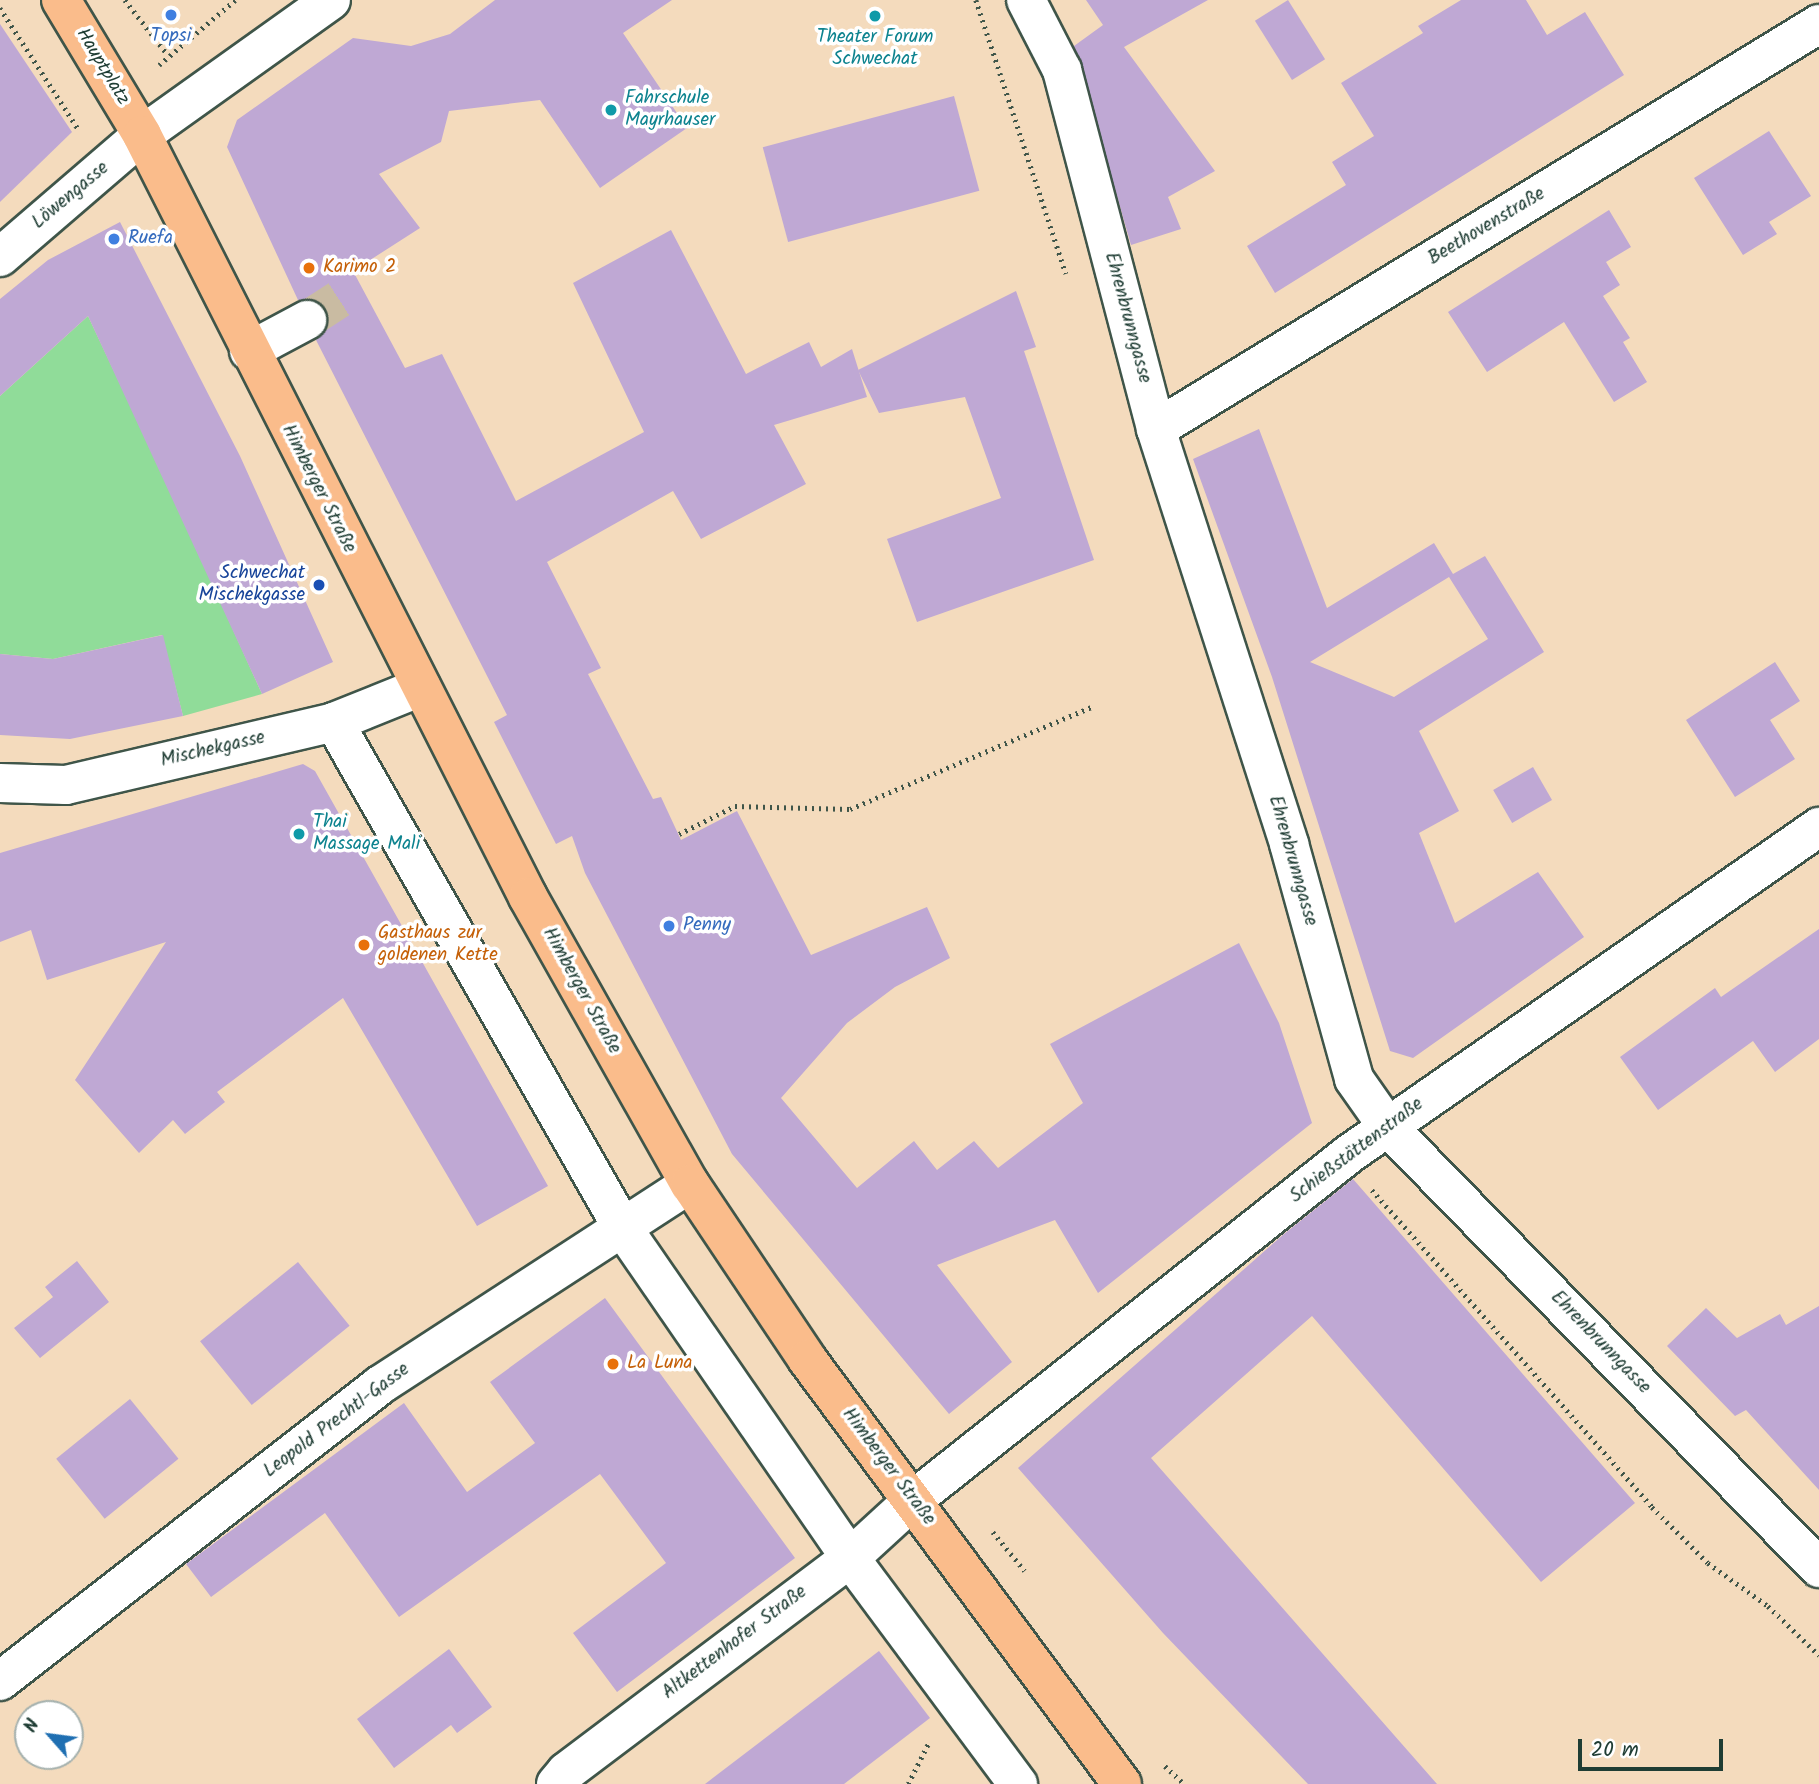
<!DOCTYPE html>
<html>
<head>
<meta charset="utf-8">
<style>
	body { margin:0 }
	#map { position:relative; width:1819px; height:1784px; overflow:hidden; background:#f4dbbd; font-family:Kalam,sans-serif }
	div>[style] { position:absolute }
	.green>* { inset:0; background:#90dc99 }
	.building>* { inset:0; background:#bfa8d4; transform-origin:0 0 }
	.minor-tunnel>* { height:38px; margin-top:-19px; transform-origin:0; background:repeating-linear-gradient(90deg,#c9bba2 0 38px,transparent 0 57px) }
	.path>* { height:4.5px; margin-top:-2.25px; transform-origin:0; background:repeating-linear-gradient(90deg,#3f5549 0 2px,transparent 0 7px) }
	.roads { filter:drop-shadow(2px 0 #3f5549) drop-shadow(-2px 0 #3f5549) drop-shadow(0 2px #3f5549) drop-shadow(0 -2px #3f5549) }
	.minor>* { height:38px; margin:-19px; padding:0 19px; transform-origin:19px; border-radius:19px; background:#fff }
	.major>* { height:38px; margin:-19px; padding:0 19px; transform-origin:19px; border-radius:19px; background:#fabc8b }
	.dots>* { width:19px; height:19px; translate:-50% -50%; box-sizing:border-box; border:4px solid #fff; border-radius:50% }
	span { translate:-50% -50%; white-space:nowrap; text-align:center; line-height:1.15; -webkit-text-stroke:7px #fff; paint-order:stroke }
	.shop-label { font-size:19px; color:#366cbe }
	.left { translate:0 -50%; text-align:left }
	.culture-label { font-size:19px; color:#0d838f }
	.street-label { font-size:19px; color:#1f3d34 }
	.food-label { font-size:19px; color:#c56008 }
	.transit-label { font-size:19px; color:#164399 }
	.right { translate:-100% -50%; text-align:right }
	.north { position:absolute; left:14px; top:1700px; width:70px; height:70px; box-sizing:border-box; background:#fff; border:2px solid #a5b1ae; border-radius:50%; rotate:298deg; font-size:19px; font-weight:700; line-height:28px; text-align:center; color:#1f3d34 }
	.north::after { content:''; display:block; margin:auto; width:24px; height:32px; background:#1f6fb2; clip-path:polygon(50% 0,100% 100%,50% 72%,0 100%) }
	.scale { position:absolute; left:1578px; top:1739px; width:145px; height:32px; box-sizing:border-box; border:4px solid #1f3d34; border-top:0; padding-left:9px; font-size:21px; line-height:24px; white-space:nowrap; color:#1f3d34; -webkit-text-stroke:5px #fff; paint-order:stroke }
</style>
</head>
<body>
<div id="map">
	<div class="green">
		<div style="clip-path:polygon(88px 316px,169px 488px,262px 694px,183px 716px,162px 635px,53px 659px,0 654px,0 396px)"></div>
	</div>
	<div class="building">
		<div style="clip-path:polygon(495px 0,672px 0,623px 33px,687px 128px,600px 188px,540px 100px,449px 111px,441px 142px,379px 174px,420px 228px,353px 271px,405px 368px,442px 354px,516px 501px,644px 432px,573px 283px,671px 230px,746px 374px,809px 342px,821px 367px,852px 349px,867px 397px,774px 425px,806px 484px,701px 539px,673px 491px,547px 562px,601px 668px,588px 674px,653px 799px,661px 797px,681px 840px,737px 811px,811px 955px,927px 907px,950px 958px,895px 987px,847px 1023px,781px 1098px,857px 1188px,914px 1141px,937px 1170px,974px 1141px,998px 1168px,1083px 1103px,1050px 1044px,1239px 943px,1279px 1023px,1312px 1123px,1098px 1293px,1055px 1220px,937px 1265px,1012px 1362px,949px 1414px,732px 1154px,585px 873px,572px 836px,556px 844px,494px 722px,507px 715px,316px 340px,326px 331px,327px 310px,318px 301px,298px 300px,227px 147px,237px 120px,353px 38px,411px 46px,450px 34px)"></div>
		<div style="clip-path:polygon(1086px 0,1208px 0,1124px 47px,1215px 171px,1168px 197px,1181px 229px,1131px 245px,1074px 46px,1103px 25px)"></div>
		<div style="left:1288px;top:0;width:70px;height:39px;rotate:58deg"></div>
		<div style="clip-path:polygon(1461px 0,1526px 0,1547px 35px,1585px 12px,1624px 75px,1275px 293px,1247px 246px,1346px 185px,1332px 162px,1374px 136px,1341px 83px,1423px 33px,1418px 26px)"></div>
		<div style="clip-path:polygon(0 24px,72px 132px,0 202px)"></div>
		<div style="left:954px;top:96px;width:98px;height:198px;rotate:75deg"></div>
		<div style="clip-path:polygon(1769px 131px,1811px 196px,1769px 222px,1777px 234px,1743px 255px,1694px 178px)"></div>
		<div style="clip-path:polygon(1609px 210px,1631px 247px,1606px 262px,1620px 285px,1603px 296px,1630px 338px,1623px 342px,1647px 382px,1614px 402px,1564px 322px,1487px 372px,1448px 312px)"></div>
		<div style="clip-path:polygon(120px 222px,240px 456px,333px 662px,262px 694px,88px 316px,0 396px,0 299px,48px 260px)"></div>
		<div style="clip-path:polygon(1016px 291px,1036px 347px,1024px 351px,1094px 560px,917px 622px,887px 539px,1001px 498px,965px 397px,879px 413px,858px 370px)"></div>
		<div style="clip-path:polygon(evenodd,1259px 429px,1327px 608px,1434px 543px,1453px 574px,1485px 556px,1544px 652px,1419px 731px,1459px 811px,1419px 833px,1455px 923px,1538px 872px,1584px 937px,1413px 1058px,1390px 1051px,1272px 677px,1193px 459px,1259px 429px,1449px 577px,1488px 639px,1394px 697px,1310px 662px,1449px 577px)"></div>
		<div style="clip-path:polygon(163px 635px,183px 716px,70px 739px,0 735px,0 654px,53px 659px)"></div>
		<div style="clip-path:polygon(1775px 662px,1800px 701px,1770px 720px,1795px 759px,1735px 797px,1686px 720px)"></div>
		<div style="clip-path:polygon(303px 764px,315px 771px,548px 1186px,477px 1226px,343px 998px,217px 1092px,225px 1102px,185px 1134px,173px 1120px,139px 1153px,75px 1080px,166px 942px,47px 980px,31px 930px,0 942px,0 853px)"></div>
		<div style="left:1533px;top:767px;width:38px;height:46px;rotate:60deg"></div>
		<div style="clip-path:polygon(1819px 929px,1819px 1039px,1775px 1072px,1753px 1041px,1658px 1110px,1620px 1057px,1715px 988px,1721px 997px)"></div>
		<div style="clip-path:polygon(1353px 1179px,1635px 1503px,1541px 1582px,1312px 1316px,1151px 1458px,1437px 1784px,1308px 1784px,1163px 1633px,1018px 1468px,1284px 1234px)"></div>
		<div style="clip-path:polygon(77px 1261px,109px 1302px,40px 1358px,14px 1328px,53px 1297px,45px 1287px)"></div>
		<div style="left:298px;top:1262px;width:82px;height:126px;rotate:51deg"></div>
		<div style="clip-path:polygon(605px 1298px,795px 1558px,617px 1692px,573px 1633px,666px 1563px,600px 1474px,399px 1617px,325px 1513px,211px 1597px,186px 1564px,404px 1403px,467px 1492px,535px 1443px,490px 1382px)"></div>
		<div style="clip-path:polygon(1819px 1306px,1819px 1490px,1746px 1410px,1735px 1416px,1667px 1346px,1706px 1308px,1737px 1338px,1780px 1314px,1786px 1325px)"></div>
		<div style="left:130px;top:1399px;width:77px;height:95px;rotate:51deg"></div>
		<div style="clip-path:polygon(449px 1649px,492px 1707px,457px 1733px,451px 1725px,394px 1768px,357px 1719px)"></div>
		<div style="clip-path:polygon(879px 1651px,930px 1718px,844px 1784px,705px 1784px)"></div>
	</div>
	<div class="minor-tunnel">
		<div style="left:307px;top:320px;width:48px;rotate:-33deg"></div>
	</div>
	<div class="path">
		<div style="left:125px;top:0;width:70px;rotate:52deg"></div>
		<div style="left:976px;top:0;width:288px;rotate:71.8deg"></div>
		<div style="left:0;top:8px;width:145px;rotate:57.1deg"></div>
		<div style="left:159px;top:65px;width:100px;rotate:-40.5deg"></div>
		<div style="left:679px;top:834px;width:63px;rotate:-26.6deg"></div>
		<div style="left:735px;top:806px;width:115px;rotate:1.5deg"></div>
		<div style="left:850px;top:809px;width:263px;rotate:-22.9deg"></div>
		<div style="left:1372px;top:1190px;width:423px;rotate:48.5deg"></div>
		<div style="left:1652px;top:1507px;width:79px;rotate:45deg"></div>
		<div style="left:1708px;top:1563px;width:74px;rotate:35.6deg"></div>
		<div style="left:1768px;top:1606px;width:71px;rotate:43.9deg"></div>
		<div style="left:993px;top:1532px;width:50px;rotate:50.6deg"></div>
		<div style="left:1165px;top:1766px;width:26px;rotate:43deg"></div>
		<div style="left:908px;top:1784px;width:47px;rotate:-63.4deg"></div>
	</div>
	<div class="roads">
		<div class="minor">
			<div style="left:1026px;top:0;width:79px;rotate:62.8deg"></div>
			<div style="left:1062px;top:70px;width:371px;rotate:75.3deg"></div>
			<div style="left:1156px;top:429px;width:436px;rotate:72.2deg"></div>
			<div style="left:1289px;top:844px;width:244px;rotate:74.5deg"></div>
			<div style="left:1354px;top:1079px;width:57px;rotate:54.9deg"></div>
			<div style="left:1387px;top:1126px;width:618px;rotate:45.66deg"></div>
			<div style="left:0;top:257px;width:187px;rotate:-40.7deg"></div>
			<div style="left:142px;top:135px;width:232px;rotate:-35.5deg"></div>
			<div style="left:249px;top:351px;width:66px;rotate:-28.1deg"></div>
			<div style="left:1156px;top:429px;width:777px;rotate:-31.42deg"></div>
			<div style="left:334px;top:722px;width:581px;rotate:60.3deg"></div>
			<div style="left:622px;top:1227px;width:402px;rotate:55.4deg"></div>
			<div style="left:850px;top:1558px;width:282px;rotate:53.4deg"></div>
			<div style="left:0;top:783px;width:66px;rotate:1.7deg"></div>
			<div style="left:66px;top:785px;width:275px;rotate:-13.2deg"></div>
			<div style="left:334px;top:722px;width:94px;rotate:-21.9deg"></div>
			<div style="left:0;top:1681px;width:482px;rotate:-37.9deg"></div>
			<div style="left:380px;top:1385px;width:369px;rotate:-33deg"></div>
			<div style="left:556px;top:1784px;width:16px;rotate:-50deg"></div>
			<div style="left:566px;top:1772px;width:356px;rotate:-37deg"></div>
			<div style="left:850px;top:1558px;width:86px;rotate:-42.6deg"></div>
			<div style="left:913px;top:1500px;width:557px;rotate:-38.43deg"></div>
			<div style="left:1349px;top:1154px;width:573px;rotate:-34.83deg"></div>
		</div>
		<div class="major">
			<div style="left:61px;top:0;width:157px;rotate:59deg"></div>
			<div style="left:142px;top:135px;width:854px;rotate:63.13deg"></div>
			<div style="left:528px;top:897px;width:330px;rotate:60.6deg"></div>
			<div style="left:690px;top:1184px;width:211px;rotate:56.2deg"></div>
			<div style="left:807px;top:1359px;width:529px;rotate:53.46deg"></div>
		</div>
	</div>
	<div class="dots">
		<div style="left:171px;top:15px;background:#3f7fe0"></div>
		<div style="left:875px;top:16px;background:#0f9aa8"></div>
		<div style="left:611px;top:110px;background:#0f9aa8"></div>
		<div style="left:114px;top:239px;background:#3f7fe0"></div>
		<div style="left:309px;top:268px;background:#e8710a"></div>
		<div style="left:319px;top:585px;background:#1a4fb4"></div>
		<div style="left:299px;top:834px;background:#0f9aa8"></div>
		<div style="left:669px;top:926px;background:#3f7fe0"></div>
		<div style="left:364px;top:945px;background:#e8710a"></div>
		<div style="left:613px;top:1364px;background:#e8710a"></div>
	</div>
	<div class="shop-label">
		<span style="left:171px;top:37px">Topsi</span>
		<span class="left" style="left:128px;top:239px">Ruefa</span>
		<span class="left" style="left:683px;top:926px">Penny</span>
	</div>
	<div class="culture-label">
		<span style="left:875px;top:49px">Theater Forum<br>Schwechat</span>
		<span class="left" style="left:625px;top:110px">Fahrschule<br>Mayrhauser</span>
		<span class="left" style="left:313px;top:834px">Thai<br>Massage Mali</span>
	</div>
	<div class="street-label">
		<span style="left:102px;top:67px;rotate:59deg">Hauptplatz</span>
		<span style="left:71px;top:196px;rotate:-40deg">Löwengasse</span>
		<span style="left:1487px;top:227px;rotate:-31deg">Beethovenstraße</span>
		<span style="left:1127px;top:318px;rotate:75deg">Ehrenbrunngasse</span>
		<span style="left:318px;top:489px;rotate:63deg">Himberger Straße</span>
		<span style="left:213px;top:750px;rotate:-13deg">Mischekgasse</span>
		<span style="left:1292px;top:861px;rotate:74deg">Ehrenbrunngasse</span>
		<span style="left:581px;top:991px;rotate:61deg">Himberger Straße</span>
		<span style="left:1357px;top:1151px;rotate:-37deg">Schießstättenstraße</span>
		<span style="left:1600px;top:1343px;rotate:46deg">Ehrenbrunngasse</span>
		<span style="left:337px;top:1421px;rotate:-37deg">Leopold Prechtl-Gasse</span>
		<span style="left:888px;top:1467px;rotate:53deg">Himberger Straße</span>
		<span style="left:735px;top:1643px;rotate:-37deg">Altkettenhofer Straße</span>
	</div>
	<div class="food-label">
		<span class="left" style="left:323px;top:268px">Karimo 2</span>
		<span class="left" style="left:378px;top:945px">Gasthaus zur<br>goldenen Kette</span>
		<span class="left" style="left:627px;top:1364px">La Luna</span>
	</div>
	<div class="transit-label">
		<span class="right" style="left:305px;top:585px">Schwechat<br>Mischekgasse</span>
	</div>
	<div class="north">N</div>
	<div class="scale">20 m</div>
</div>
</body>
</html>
